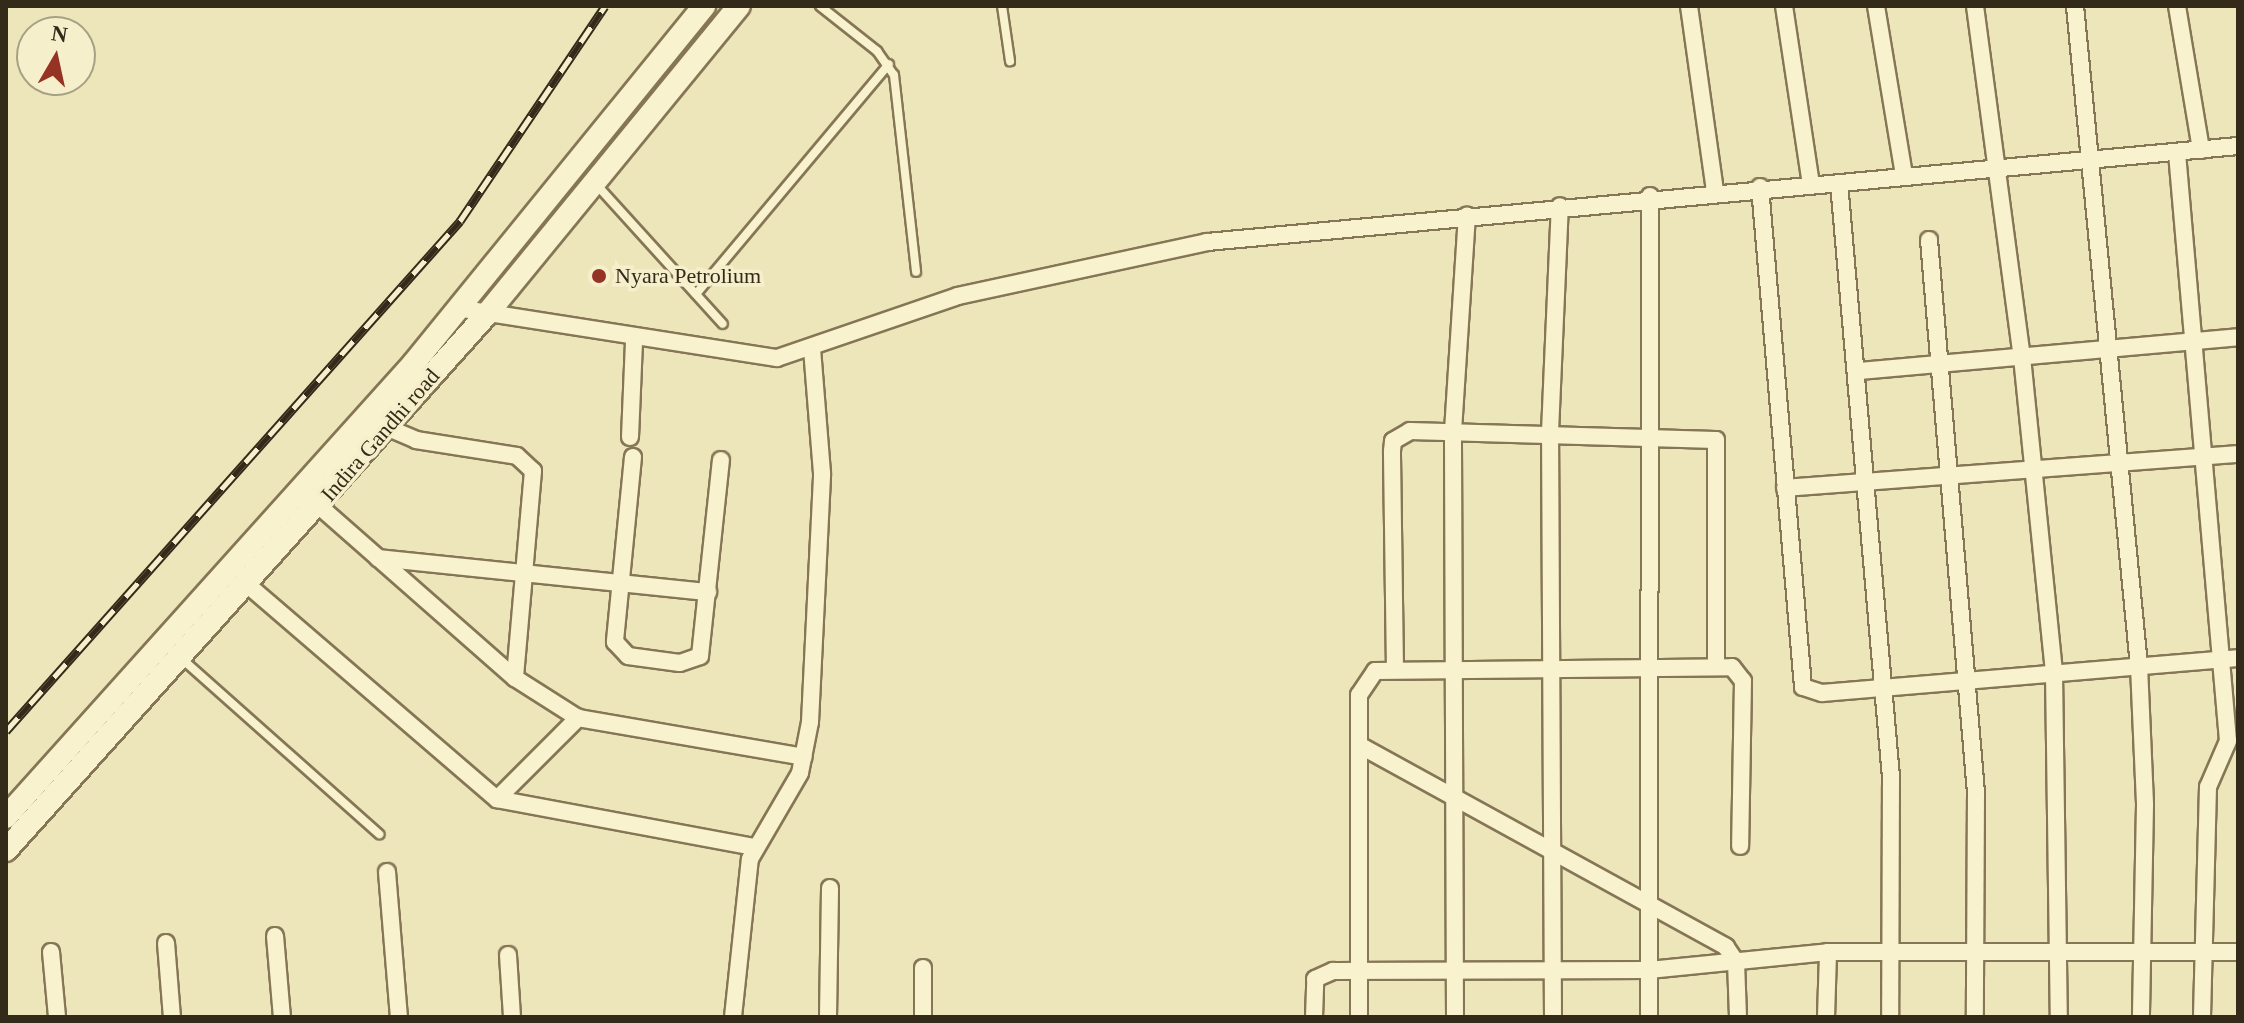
<!DOCTYPE html>
<html>
<head>
<meta charset="utf-8">
<style>
	body { margin:0 }
	#map { position:relative; width:2244px; height:1023px; overflow:hidden; background:#eee6bb; font-family:"Times New Roman",serif }
	div>[style] { position:absolute }
	.roads { filter:drop-shadow(2px 0 #857655) drop-shadow(-2px 0 #857655) drop-shadow(0 2px #857655) drop-shadow(0 -2px #857655) }
	.service>* { height:8px; margin:-4px; padding:0 4px; transform-origin:4px; border-radius:4px; background:#f9f2ce }
	.minor>* { height:16px; margin:-8px; padding:0 8px; transform-origin:8px; border-radius:8px; background:#f9f2ce }
	.secondary>* { height:22px; margin:-11px; padding:0 11px; transform-origin:11px; border-radius:11px; background:#f9f2ce }
	.rail>* { height:9px; margin-top:-4.5px; transform-origin:0; background:repeating-linear-gradient(90deg,#f6efcb 0 18px,#342a1a 0 36px); box-sizing:border-box; border-block:2px solid #342a1a }
	.dots>* { width:22px; height:22px; translate:-50% -50%; box-sizing:border-box; border:4px solid #f6efcb; border-radius:50% }
	span { translate:-50% -50%; white-space:nowrap; text-align:center; line-height:1.15; -webkit-text-stroke:7px #f6efcb; paint-order:stroke }
	.poi-label { font-size:22px; color:#342a1a }
	.left { translate:0 -50%; text-align:left }
	.street-label { font-size:22px; color:#342a1a }
	.frame { position:absolute; inset:0; border:8px solid #342a1a; pointer-events:none }
	.north { position:absolute; left:16px; top:16px; width:80px; height:80px; box-sizing:border-box; background:#f6efcb; border:2px solid #a8a084; border-radius:50%; rotate:9deg; font-size:22px; font-weight:700; line-height:32px; text-align:center; color:#342a1a }
	.north::after { content:''; display:block; margin:auto; width:28px; height:36px; background:#953324; clip-path:polygon(50% 0,100% 100%,50% 72%,0 100%) }
</style>
</head>
<body>
<div id="map">
	<div class="roads">
		<div class="service">
			<div style="left:820px;top:6px;width:73px;rotate:38.3deg"></div>
			<div style="left:877px;top:51px;width:29px;rotate:55deg"></div>
			<div style="left:894px;top:75px;width:198px;rotate:83.6deg"></div>
			<div style="left:1002px;top:6px;width:56px;rotate:81.7deg"></div>
			<div style="left:595px;top:183px;width:190px;rotate:47.8deg"></div>
			<div style="left:696px;top:294px;width:300px;rotate:-50deg"></div>
			<div style="left:182px;top:659px;width:264px;rotate:41.6deg"></div>
		</div>
		<div class="minor">
			<div style="left:1689px;top:6px;width:186px;rotate:82deg"></div>
			<div style="left:1784px;top:6px;width:181px;rotate:81.4deg"></div>
			<div style="left:1876px;top:6px;width:172px;rotate:80.6deg"></div>
			<div style="left:1975px;top:6px;width:354px;rotate:82.4deg"></div>
			<div style="left:2022px;top:357px;width:318px;rotate:84.2deg"></div>
			<div style="left:2054px;top:673px;width:344px;rotate:89.2deg"></div>
			<div style="left:2075px;top:6px;width:663px;rotate:84.46deg"></div>
			<div style="left:2139px;top:666px;width:139px;rotate:87.5deg"></div>
			<div style="left:2145px;top:805px;width:212px;rotate:91.1deg"></div>
			<div style="left:2177px;top:6px;width:146px;rotate:80.5deg"></div>
			<div style="left:2177px;top:153px;width:590px;rotate:85.04deg"></div>
			<div style="left:2228px;top:741px;width:50px;rotate:113.5deg"></div>
			<div style="left:2208px;top:787px;width:230px;rotate:91.5deg"></div>
			<div style="left:1839px;top:183px;width:596px;rotate:85deg"></div>
			<div style="left:1891px;top:777px;width:240px;rotate:90.2deg"></div>
			<div style="left:1760px;top:187px;width:502px;rotate:85.08deg"></div>
			<div style="left:1803px;top:687px;width:20px;rotate:18deg"></div>
			<div style="left:1822px;top:693px;width:417px;rotate:-4.8deg"></div>
			<div style="left:1929px;top:240px;width:555px;rotate:85.14deg"></div>
			<div style="left:1976px;top:793px;width:224px;rotate:90.3deg"></div>
			<div style="left:457px;top:308px;width:324px;rotate:8.9deg"></div>
			<div style="left:777px;top:358px;width:191px;rotate:-18.9deg"></div>
			<div style="left:958px;top:296px;width:255px;rotate:-12.2deg"></div>
			<div style="left:1207px;top:242px;width:1035px;rotate:-5.32deg"></div>
			<div style="left:1859px;top:371px;width:381px;rotate:-5.1deg"></div>
			<div style="left:386px;top:427px;width:33px;rotate:23deg"></div>
			<div style="left:416px;top:440px;width:102px;rotate:9deg"></div>
			<div style="left:517px;top:456px;width:22px;rotate:43deg"></div>
			<div style="left:533px;top:471px;width:208px;rotate:95deg"></div>
			<div style="left:630px;top:437px;width:97px;rotate:-87.6deg"></div>
			<div style="left:633px;top:457px;width:186px;rotate:95.6deg"></div>
			<div style="left:615px;top:642px;width:19px;rotate:47deg"></div>
			<div style="left:628px;top:656px;width:52px;rotate:7.7deg"></div>
			<div style="left:680px;top:663px;width:21px;rotate:-19deg"></div>
			<div style="left:700px;top:656px;width:197px;rotate:-83.9deg"></div>
			<div style="left:1785px;top:488px;width:454px;rotate:-4.3deg"></div>
			<div style="left:318px;top:505px;width:262px;rotate:41.3deg"></div>
			<div style="left:515px;top:678px;width:75px;rotate:32.4deg"></div>
			<div style="left:578px;top:718px;width:229px;rotate:9.8deg"></div>
			<div style="left:378px;top:558px;width:332px;rotate:5.9deg"></div>
			<div style="left:249px;top:586px;width:327px;rotate:40.7deg"></div>
			<div style="left:497px;top:799px;width:261px;rotate:10.6deg"></div>
			<div style="left:1395px;top:670px;width:219px;rotate:-90.8deg"></div>
			<div style="left:1392px;top:451px;width:10px;rotate:-84deg"></div>
			<div style="left:1393px;top:441px;width:20px;rotate:-30deg"></div>
			<div style="left:1410px;top:431px;width:306px;rotate:1.7deg"></div>
			<div style="left:1716px;top:440px;width:226px;rotate:90deg"></div>
			<div style="left:1359px;top:745px;width:419px;rotate:28.8deg"></div>
			<div style="left:1726px;top:947px;width:18px;rotate:56deg"></div>
			<div style="left:1736px;top:962px;width:55px;rotate:87.9deg"></div>
			<div style="left:497px;top:799px;width:115px;rotate:-45deg"></div>
			<div style="left:387px;top:872px;width:145px;rotate:85.3deg"></div>
			<div style="left:275px;top:936px;width:81px;rotate:85.1deg"></div>
			<div style="left:166px;top:943px;width:74px;rotate:85.4deg"></div>
			<div style="left:51px;top:952px;width:65px;rotate:84.7deg"></div>
			<div style="left:508px;top:955px;width:62px;rotate:86.3deg"></div>
			<div style="left:923px;top:968px;width:49px;rotate:90deg"></div>
			<div style="left:733px;top:1017px;width:159px;rotate:-83.9deg"></div>
			<div style="left:750px;top:859px;width:99px;rotate:-59.8deg"></div>
			<div style="left:800px;top:773px;width:52px;rotate:-78.9deg"></div>
			<div style="left:810px;top:722px;width:249px;rotate:-87.2deg"></div>
			<div style="left:822px;top:473px;width:123px;rotate:-94.6deg"></div>
			<div style="left:828px;top:1017px;width:129px;rotate:-89.1deg"></div>
			<div style="left:1314px;top:1017px;width:38px;rotate:-88deg"></div>
			<div style="left:1315px;top:979px;width:20px;rotate:-24deg"></div>
			<div style="left:1333px;top:971px;width:316px;rotate:-0.2deg"></div>
			<div style="left:1649px;top:970px;width:180px;rotate:-5.7deg"></div>
			<div style="left:1828px;top:952px;width:410px"></div>
			<div style="left:1359px;top:1017px;width:322px;rotate:-90deg"></div>
			<div style="left:1359px;top:695px;width:29px;rotate:-56deg"></div>
			<div style="left:1375px;top:671px;width:357px;rotate:-0.6deg"></div>
			<div style="left:1732px;top:667px;width:18px;rotate:52deg"></div>
			<div style="left:1743px;top:681px;width:165px;rotate:91deg"></div>
			<div style="left:1455px;top:1017px;width:586px;rotate:-90.2deg"></div>
			<div style="left:1453px;top:431px;width:216px;rotate:-86.3deg"></div>
			<div style="left:1553px;top:1017px;width:585px;rotate:-90.29deg"></div>
			<div style="left:1550px;top:432px;width:226px;rotate:-87.5deg"></div>
			<div style="left:1649px;top:1017px;width:821px;rotate:-89.93deg"></div>
			<div style="left:1826px;top:1017px;width:65px;rotate:-88.2deg"></div>
		</div>
		<div class="secondary">
			<div style="left:6px;top:817px;width:610px;rotate:-48.05deg"></div>
			<div style="left:414px;top:363px;width:460px;rotate:-50.9deg"></div>
			<div style="left:6px;top:850px;width:719px;rotate:-48.1deg"></div>
			<div style="left:486px;top:315px;width:399px;rotate:-50.7deg"></div>
		</div>
	</div>
	<div class="rail">
		<div style="left:6px;top:731px;width:683px;rotate:-48.32deg"></div>
		<div style="left:460px;top:221px;width:259px;rotate:-56deg"></div>
	</div>
	<div class="dots">
		<div style="left:599px;top:276px;background:#953324"></div>
	</div>
	<div class="poi-label">
		<span class="left" style="left:615px;top:276px">Nyara Petrolium</span>
	</div>
	<div class="street-label">
		<span style="left:380px;top:435px;rotate:-49deg">Indira Gandhi road</span>
	</div>
	<div class="frame"></div>
	<div class="north">N</div>
</div>
</body>
</html>
